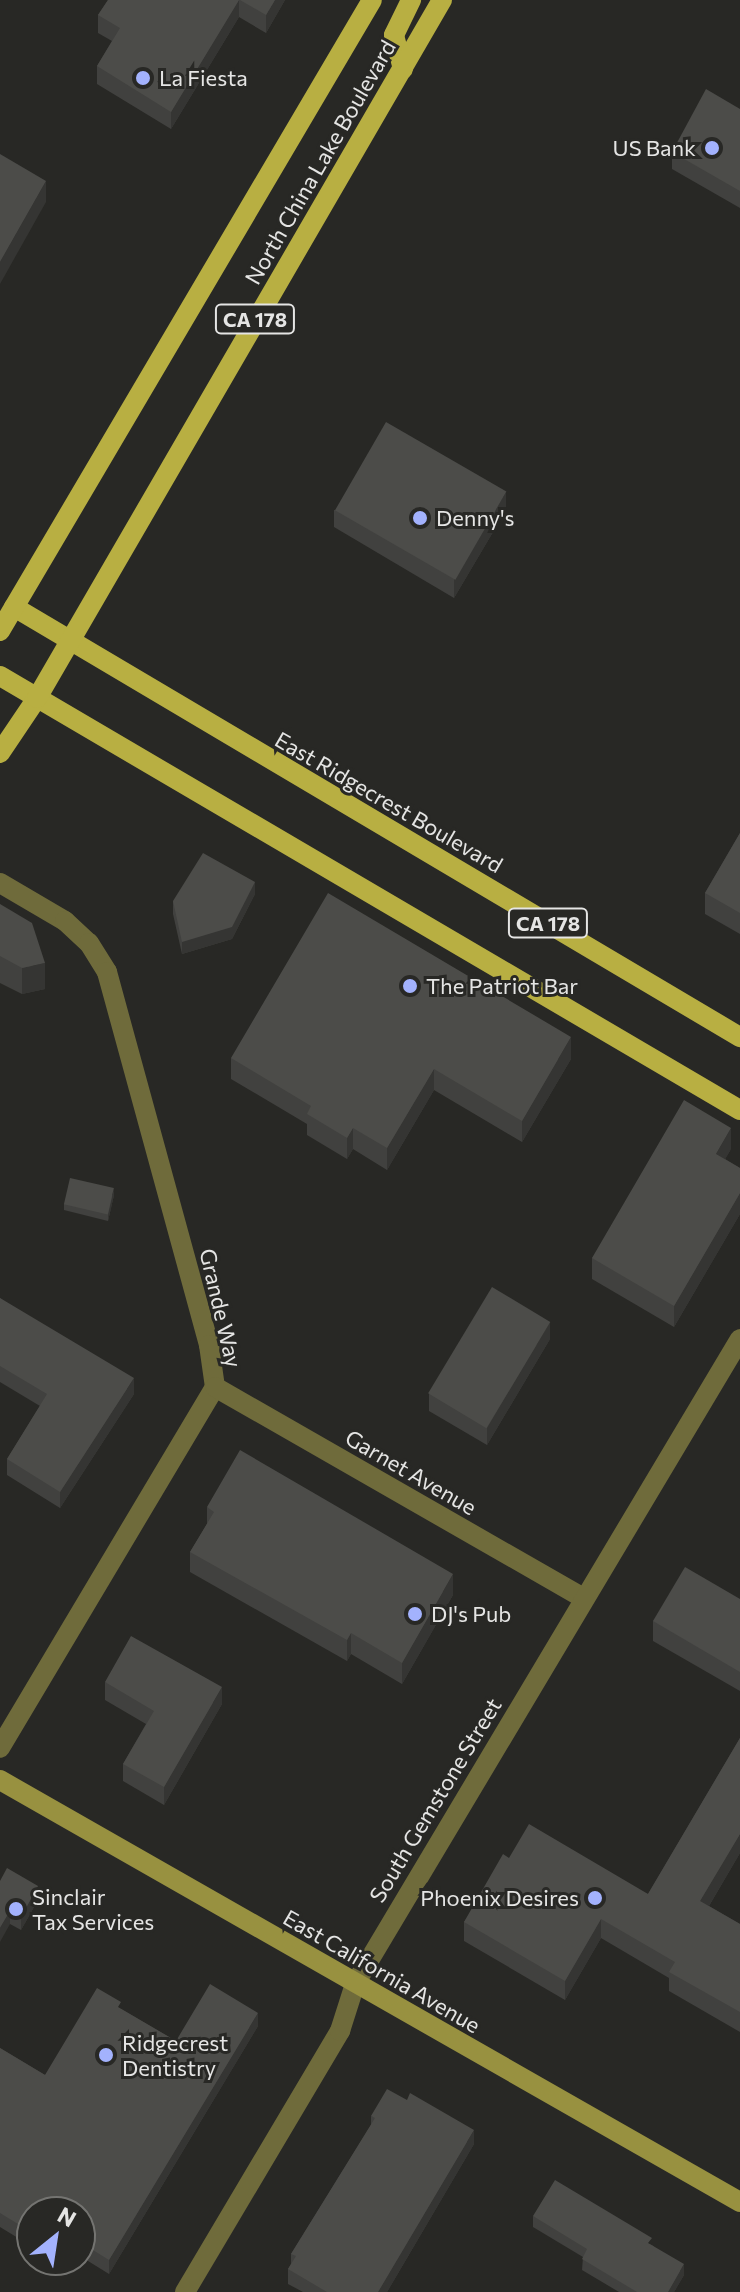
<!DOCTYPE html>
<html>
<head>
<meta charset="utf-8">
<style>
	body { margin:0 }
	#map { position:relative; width:740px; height:2292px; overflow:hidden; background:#282825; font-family:Commissioner,sans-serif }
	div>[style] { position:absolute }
	.street>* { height:20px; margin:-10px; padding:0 10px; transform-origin:10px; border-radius:10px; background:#6f6b3b }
	.secondary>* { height:20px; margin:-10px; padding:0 10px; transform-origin:10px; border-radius:10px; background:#989140 }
	.primary>* { height:20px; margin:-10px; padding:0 10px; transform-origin:10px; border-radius:10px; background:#b8af42 }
	.wall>* { inset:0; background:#41413f }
	.shaded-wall>* { inset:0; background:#353533 }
	.building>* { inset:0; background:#4c4c49; transform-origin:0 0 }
	.dots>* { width:22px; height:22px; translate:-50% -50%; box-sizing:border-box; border:4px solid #282825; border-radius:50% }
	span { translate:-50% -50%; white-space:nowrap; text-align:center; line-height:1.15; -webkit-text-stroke:6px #282825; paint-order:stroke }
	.shield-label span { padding:2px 6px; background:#282825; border:2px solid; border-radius:6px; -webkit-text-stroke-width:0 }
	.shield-label { font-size:20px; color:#e5e5e4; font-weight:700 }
	.poi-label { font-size:22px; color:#e5e5e4 }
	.left { translate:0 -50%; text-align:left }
	.right { translate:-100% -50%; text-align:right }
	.street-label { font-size:22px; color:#e5e5e4 }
	.north { position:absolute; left:16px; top:2196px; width:80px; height:80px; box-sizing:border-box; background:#282825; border:2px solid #747471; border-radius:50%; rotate:30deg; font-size:22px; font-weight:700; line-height:32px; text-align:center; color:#e5e5e4 }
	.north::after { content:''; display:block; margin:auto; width:28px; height:36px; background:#a3b2fd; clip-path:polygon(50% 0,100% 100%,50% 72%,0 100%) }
</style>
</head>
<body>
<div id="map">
	<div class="street">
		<div style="left:0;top:883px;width:75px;rotate:30.3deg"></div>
		<div style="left:65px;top:921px;width:33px;rotate:43deg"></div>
		<div style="left:89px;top:943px;width:34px;rotate:58deg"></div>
		<div style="left:107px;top:972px;width:387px;rotate:74.7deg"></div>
		<div style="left:209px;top:1345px;width:42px;rotate:81.9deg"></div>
		<div style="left:215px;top:1387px;width:420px;rotate:120.8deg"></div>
		<div style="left:215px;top:1387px;width:424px;rotate:29.8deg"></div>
		<div style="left:185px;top:2292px;width:304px;rotate:-59.3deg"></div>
		<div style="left:340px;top:2031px;width:49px;rotate:-72.3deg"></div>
		<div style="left:355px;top:1984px;width:751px;rotate:-59.17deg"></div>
	</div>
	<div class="secondary">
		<div style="left:0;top:1780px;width:852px;rotate:29.69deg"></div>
	</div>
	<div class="primary">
		<div style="left:403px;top:69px;width:35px;rotate:-105deg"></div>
		<div style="left:394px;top:35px;width:39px;rotate:-64deg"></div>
		<div style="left:14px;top:607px;width:844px;rotate:30.64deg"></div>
		<div style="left:0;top:631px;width:732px;rotate:-59.48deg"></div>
		<div style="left:0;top:676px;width:858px;rotate:30.39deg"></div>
		<div style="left:0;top:753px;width:66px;rotate:-56.1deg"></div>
		<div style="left:37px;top:698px;width:807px;rotate:-59.88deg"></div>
	</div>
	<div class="wall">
		<div style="clip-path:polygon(108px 0,285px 0,266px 33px,239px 17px,171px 129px,97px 84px,97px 66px,112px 41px,98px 33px,98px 15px)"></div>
		<div style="clip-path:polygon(740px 109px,740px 208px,672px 169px,672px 152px)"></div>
		<div style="clip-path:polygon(334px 510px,506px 510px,454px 598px,334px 527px)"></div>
		<div style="clip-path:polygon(740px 833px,740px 934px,705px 914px,705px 893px)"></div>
		<div style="clip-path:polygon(255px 894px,232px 939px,182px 954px,173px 914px,173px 901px)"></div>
		<div style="clip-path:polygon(0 904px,45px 989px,22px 994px,0 983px)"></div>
		<div style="clip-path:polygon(231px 1058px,571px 1059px,522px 1142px,434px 1090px,387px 1170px,353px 1149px,347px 1159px,307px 1135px,307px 1124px,231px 1079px)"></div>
		<div style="clip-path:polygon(731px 1149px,725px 1159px,740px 1168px,740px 1214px,674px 1327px,592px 1279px,592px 1258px)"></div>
		<div style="clip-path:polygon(114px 1195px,108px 1221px,64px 1210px,64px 1204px)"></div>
		<div style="clip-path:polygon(0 1298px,134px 1394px,60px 1508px,7px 1475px,7px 1459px,40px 1406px,0 1382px)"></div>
		<div style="clip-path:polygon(550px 1339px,487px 1445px,429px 1411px,429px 1394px)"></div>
		<div style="clip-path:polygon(207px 1507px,453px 1595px,402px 1684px,351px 1654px,347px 1661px,190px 1572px,190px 1552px,207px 1524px)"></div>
		<div style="clip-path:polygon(740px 1599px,740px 1691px,653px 1641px,653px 1621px)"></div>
		<div style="clip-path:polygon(105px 1682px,222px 1704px,164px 1805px,123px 1781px,123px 1764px,146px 1724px,105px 1700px)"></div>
		<div style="clip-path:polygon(740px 1738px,740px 1853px,709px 1906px,740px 1924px,740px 2032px,669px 1991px,669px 1978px,601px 1938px,565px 2000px,464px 1941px,464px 1922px,509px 1858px,648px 1894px)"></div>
		<div style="clip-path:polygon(0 1881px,38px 1900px,21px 1930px,10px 1924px)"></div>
		<div style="clip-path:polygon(121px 2009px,176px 2041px,258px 2026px,109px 2274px,80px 2256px,80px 2212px,32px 2212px,32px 2226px,27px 2223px,18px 2238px,0 2227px,0 2048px,45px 2075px)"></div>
		<div style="clip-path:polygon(371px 2116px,474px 2144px,387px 2292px,303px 2292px,288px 2284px,288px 2269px,291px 2264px,291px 2254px,371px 2125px)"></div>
		<div style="clip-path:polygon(533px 2216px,652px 2245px,684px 2275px,674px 2292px,619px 2292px,582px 2270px,583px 2257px,533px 2227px)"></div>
	</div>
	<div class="shaded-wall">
		<div style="clip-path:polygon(239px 0,239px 17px,171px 129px,171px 112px)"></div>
		<div style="clip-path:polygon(275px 0,285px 0,266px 33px,266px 15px)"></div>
		<div style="clip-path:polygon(46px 181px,46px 202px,0 284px,0 262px)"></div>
		<div style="clip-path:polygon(506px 492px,506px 510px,454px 598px,454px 580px)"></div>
		<div style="clip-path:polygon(255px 882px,255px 894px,232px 939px,182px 954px,182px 942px)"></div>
		<div style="clip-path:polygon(45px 963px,45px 989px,22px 994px,22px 968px)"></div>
		<div style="clip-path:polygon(571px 1037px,571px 1059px,522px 1142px,522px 1121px)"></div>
		<div style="clip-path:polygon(434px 1069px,434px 1090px,387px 1170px,387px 1148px)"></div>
		<div style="clip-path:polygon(353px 1128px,353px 1149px,347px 1159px,347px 1138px)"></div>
		<div style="clip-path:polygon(731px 1128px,731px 1149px,716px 1175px,716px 1154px)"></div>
		<div style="clip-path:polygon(114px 1188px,114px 1195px,108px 1221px,108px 1215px)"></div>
		<div style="clip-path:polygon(740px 1193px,740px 1214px,674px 1327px,674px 1306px)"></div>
		<div style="clip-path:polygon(550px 1322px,550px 1339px,487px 1445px,487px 1428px)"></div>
		<div style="clip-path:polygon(134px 1378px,134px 1394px,60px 1508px,60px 1492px)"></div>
		<div style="clip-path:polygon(453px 1574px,453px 1595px,402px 1684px,402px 1663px)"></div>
		<div style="clip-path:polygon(351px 1633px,351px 1654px,347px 1661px,347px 1640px)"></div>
		<div style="clip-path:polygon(222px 1687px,222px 1704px,164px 1805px,164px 1787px)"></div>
		<div style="clip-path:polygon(740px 1834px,740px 1853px,700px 1921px,700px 1901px)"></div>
		<div style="clip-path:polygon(38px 1886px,38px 1900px,21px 1930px,21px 1917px)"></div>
		<div style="clip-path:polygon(10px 1911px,10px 1924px,0 1942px,0 1928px)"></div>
		<div style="clip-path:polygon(601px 1919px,601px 1938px,565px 2000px,565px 1981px)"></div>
		<div style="clip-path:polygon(258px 2013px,258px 2026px,109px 2274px,109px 2260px)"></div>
		<div style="clip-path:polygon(474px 2130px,474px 2144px,387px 2292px,378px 2292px)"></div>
		<div style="clip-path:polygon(27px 2210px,27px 2223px,18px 2238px,18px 2224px)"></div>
		<div style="clip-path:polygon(684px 2264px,684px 2275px,674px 2292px,668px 2292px)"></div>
	</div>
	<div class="building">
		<div style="clip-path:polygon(108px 0,239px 0,171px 112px,97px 66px,120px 28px,98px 15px)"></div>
		<div style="clip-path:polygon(240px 0,275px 0,266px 15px)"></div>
		<div style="clip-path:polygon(706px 89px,740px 109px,740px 191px,672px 152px)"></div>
		<div style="clip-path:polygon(0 154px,46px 181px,0 262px)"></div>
		<div style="left:386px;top:422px;width:139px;height:102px;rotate:30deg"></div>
		<div style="clip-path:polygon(740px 833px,740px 913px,705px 893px)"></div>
		<div style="clip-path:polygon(203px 853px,255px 882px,232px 927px,182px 942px,173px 901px)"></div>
		<div style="clip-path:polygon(328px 893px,571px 1037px,522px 1121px,434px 1069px,387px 1148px,353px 1128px,347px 1138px,307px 1114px,311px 1106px,231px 1058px)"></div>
		<div style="clip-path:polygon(0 904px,32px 923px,45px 963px,22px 968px,0 956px)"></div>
		<div style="clip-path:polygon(684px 1100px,731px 1128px,716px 1154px,740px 1168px,740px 1193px,674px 1306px,592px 1258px)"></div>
		<div style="left:70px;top:1178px;width:45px;height:27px;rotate:13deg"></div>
		<div style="left:492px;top:1287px;width:68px;height:124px;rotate:31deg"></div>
		<div style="clip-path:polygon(0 1298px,134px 1378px,60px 1492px,7px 1459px,47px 1394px,0 1366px)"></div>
		<div style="clip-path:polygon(240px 1450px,453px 1574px,402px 1663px,351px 1633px,347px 1640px,190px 1552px,214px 1512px,207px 1507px)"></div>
		<div style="clip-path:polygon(685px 1567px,740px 1599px,740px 1672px,653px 1621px)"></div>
		<div style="clip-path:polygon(131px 1636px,222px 1687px,164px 1787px,123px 1764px,154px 1711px,105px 1682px)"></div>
		<div style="clip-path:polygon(740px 1738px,740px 1834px,700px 1901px,740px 1924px,740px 2012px,669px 1972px,675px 1962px,601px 1919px,565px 1981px,464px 1922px,503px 1854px,509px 1858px,529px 1824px,648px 1894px)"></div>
		<div style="clip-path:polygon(7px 1868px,38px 1886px,21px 1917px,10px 1911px,0 1928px,0 1881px)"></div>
		<div style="clip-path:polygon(210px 1984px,258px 2013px,109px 2260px,80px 2242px,80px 2212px,32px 2213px,27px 2210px,18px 2224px,0 2213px,0 2048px,45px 2075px,97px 1988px,121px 2002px,118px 2007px,176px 2041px)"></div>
		<div style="clip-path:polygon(387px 2089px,407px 2100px,410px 2093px,474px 2130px,378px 2292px,327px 2292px,288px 2269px,296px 2256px,291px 2254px,375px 2118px,371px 2116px)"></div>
		<div style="clip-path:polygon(555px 2180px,652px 2238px,648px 2243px,684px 2264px,668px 2292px,637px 2292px,582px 2259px,587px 2249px,533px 2216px)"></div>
	</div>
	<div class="dots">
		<div style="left:143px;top:78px;background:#a3b2fd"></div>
		<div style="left:712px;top:148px;background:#a3b2fd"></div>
		<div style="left:420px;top:518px;background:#a3b2fd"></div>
		<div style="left:410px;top:986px;background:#a3b2fd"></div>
		<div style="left:415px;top:1614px;background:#a3b2fd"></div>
		<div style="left:595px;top:1898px;background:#a3b2fd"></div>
		<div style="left:16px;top:1909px;background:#a3b2fd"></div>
		<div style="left:106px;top:2055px;background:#a3b2fd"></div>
	</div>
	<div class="shield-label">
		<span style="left:255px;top:319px">CA 178</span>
		<span style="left:548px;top:923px">CA 178</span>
	</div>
	<div class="poi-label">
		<span class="left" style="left:159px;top:78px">La Fiesta</span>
		<span class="right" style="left:696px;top:148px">US Bank</span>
		<span class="left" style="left:436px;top:518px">Denny's</span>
		<span class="left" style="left:426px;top:986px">The Patriot Bar</span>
		<span class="left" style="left:431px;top:1614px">DJ's Pub</span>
		<span class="left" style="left:32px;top:1909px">Sinclair<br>Tax Services</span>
		<span class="right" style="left:579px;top:1898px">Phoenix Desires</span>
		<span class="left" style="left:122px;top:2055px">Ridgecrest<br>Dentistry</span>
	</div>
	<div class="street-label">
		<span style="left:320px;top:162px;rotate:-60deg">North China Lake Boulevard</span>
		<span style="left:389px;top:802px;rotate:30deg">East Ridgecrest Boulevard</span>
		<span style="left:221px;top:1308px;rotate:77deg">Grande Way</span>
		<span style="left:411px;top:1472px;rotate:30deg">Garnet Avenue</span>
		<span style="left:435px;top:1800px;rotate:-59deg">South Gemstone Street</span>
		<span style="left:382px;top:1971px;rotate:30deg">East California Avenue</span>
	</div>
	<div class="north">N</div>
</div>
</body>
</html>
